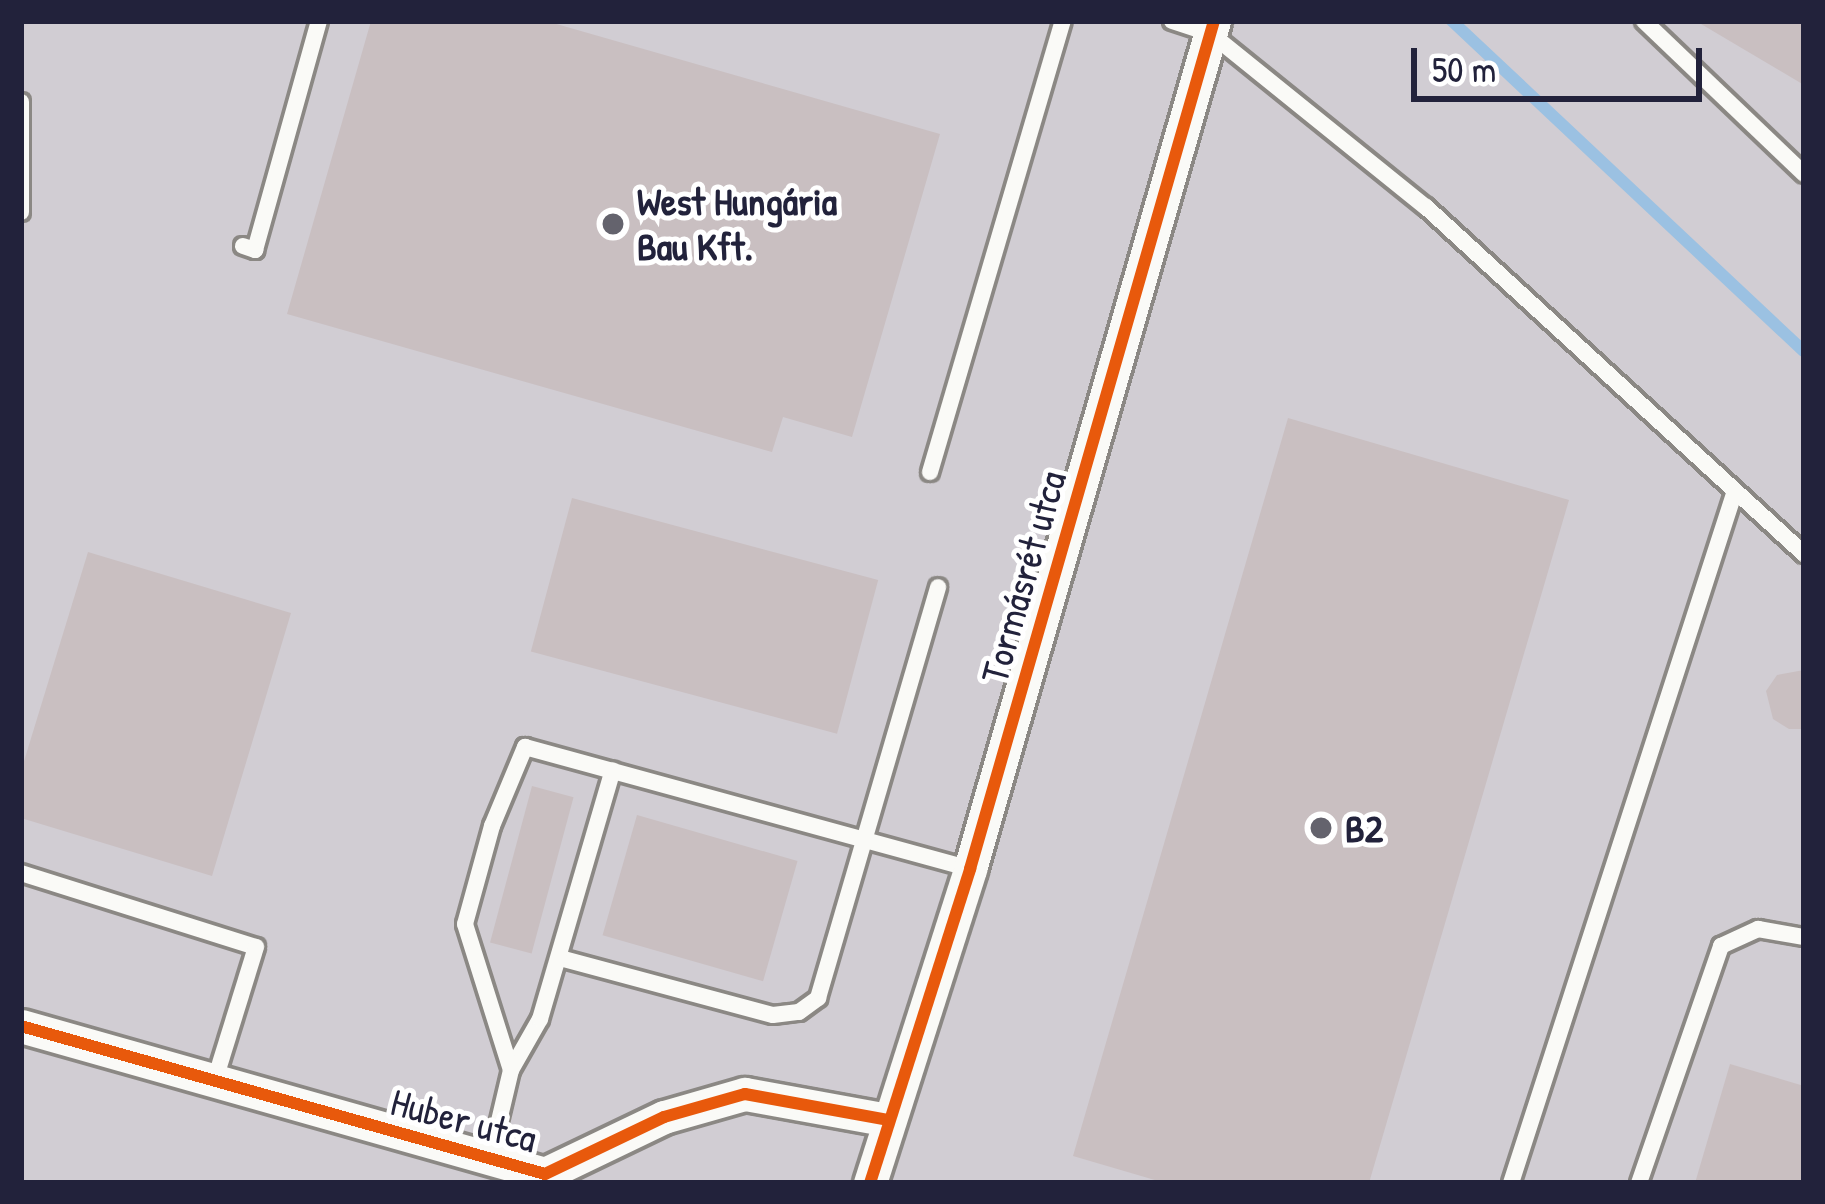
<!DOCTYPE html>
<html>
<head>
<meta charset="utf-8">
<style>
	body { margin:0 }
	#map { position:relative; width:1825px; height:1204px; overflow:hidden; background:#e0dcca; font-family:"Patrick Hand",sans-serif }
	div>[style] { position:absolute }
	.industrial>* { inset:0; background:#d1cdd3; transform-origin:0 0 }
	.stream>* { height:12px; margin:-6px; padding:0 6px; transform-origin:6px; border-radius:6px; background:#9bc1e2 }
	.building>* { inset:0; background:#c9bfc1; transform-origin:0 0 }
	.roads { filter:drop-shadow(3px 0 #8b8884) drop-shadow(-3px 0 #8b8884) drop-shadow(0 3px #8b8884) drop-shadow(0 -3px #8b8884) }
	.service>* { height:16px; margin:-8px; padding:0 8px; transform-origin:8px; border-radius:8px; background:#fafaf7 }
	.minor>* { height:33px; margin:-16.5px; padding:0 16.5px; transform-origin:16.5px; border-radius:16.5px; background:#fafaf7 }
	.cycleway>* { height:12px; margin:-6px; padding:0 6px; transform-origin:6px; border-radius:6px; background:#e8590c }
	.dots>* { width:33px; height:33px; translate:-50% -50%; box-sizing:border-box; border:6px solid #fff; border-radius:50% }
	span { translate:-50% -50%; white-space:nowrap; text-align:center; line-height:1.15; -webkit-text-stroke:10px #fff; paint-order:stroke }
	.poi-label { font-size:39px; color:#22223b; font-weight:700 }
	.left { translate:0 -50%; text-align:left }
	.street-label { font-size:39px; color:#22223b }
	.frame { position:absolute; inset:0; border:24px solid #22223b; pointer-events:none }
	.scale { position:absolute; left:1411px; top:48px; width:291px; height:54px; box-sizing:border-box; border:6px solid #22223b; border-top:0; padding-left:15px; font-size:36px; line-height:42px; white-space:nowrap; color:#22223b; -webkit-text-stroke:9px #fff; paint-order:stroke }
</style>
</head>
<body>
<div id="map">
	<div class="industrial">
		<div style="left:21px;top:21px;width:1783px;height:1162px"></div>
	</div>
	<div class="stream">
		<div style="left:1452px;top:21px;width:482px;rotate:43.2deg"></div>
	</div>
	<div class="building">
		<div style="clip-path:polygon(371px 21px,546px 21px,940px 134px,852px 437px,783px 417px,772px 452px,287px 314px)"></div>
		<div style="clip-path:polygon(1696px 21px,1804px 21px,1804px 85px)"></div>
		<div style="clip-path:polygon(1288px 418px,1569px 500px,1369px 1183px,1165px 1183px,1073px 1156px)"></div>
		<div style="left:572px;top:498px;width:317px;height:159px;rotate:15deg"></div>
		<div style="clip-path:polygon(88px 552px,291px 613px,212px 876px,21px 818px,21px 771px)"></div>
		<div style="clip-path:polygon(1804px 670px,1804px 729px,1789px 729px,1773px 719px,1766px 691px,1777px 675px)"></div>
		<div style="left:532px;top:786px;width:43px;height:162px;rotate:15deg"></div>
		<div style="left:637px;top:815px;width:167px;height:125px;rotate:16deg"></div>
		<div style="clip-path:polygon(1730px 1064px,1804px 1086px,1804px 1183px,1695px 1183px)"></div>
	</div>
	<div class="roads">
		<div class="service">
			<div style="left:1172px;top:21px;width:40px;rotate:18deg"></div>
			<div style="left:1210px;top:33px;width:277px;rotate:38.9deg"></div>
			<div style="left:1426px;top:207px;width:513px;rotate:42.55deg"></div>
			<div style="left:1644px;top:21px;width:221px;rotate:43.7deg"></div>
			<div style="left:21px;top:102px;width:110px;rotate:90deg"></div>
			<div style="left:243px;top:246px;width:13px;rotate:18deg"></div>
			<div style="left:255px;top:250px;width:238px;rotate:-74.4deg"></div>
			<div style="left:930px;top:472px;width:470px;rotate:-73.6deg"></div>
			<div style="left:21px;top:873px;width:246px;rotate:17.5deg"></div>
			<div style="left:256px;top:947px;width:142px;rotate:107.2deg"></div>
			<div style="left:560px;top:958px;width:220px;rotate:15deg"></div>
			<div style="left:773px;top:1015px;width:26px;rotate:-7deg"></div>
			<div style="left:799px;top:1012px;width:24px;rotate:-36deg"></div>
			<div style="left:818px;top:998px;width:428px;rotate:-73.7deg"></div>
			<div style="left:511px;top:1070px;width:59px;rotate:-60.4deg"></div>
			<div style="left:540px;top:1019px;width:259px;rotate:-73.7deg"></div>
			<div style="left:490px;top:1159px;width:91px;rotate:-76.7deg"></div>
			<div style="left:511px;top:1070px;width:153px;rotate:-107.5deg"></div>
			<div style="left:465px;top:924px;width:102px;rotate:-74.6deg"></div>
			<div style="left:492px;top:826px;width:86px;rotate:-67.3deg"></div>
			<div style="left:525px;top:747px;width:461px;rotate:15.3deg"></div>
			<div style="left:1511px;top:1183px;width:724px;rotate:-72.07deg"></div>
			<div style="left:1639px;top:1183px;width:251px;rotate:-70.9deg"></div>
			<div style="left:1721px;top:946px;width:41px;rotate:-24.7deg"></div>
			<div style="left:1758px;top:929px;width:47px;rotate:9.9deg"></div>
		</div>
		<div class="minor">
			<div style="left:21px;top:1026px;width:544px;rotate:15.77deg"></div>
			<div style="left:545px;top:1174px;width:132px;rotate:-25.6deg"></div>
			<div style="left:664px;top:1117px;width:84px;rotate:-15.9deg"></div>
			<div style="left:745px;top:1094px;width:145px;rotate:10.3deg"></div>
			<div style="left:870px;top:1183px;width:330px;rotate:-72.3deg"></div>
			<div style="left:970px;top:869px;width:882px;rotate:-73.95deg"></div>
		</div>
	</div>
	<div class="cycleway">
		<div style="left:21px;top:1026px;width:544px;rotate:15.77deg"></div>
		<div style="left:545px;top:1174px;width:132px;rotate:-25.6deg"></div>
		<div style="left:664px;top:1117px;width:84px;rotate:-15.9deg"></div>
		<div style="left:745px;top:1094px;width:145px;rotate:10.3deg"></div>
		<div style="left:870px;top:1183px;width:330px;rotate:-72.3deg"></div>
		<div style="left:970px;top:869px;width:882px;rotate:-73.95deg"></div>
	</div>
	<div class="dots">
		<div style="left:613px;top:224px;background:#64636d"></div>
		<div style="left:1321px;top:828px;background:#64636d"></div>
	</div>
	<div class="poi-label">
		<span class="left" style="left:637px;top:224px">West Hungária<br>Bau Kft.</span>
		<span class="left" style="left:1345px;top:828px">B2</span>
	</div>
	<div class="street-label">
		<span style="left:1023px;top:577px;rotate:-74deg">Tormásrét utca</span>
		<span style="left:464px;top:1120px;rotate:15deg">Huber utca</span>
	</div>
	<div class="frame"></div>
	<div class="scale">50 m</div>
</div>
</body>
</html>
